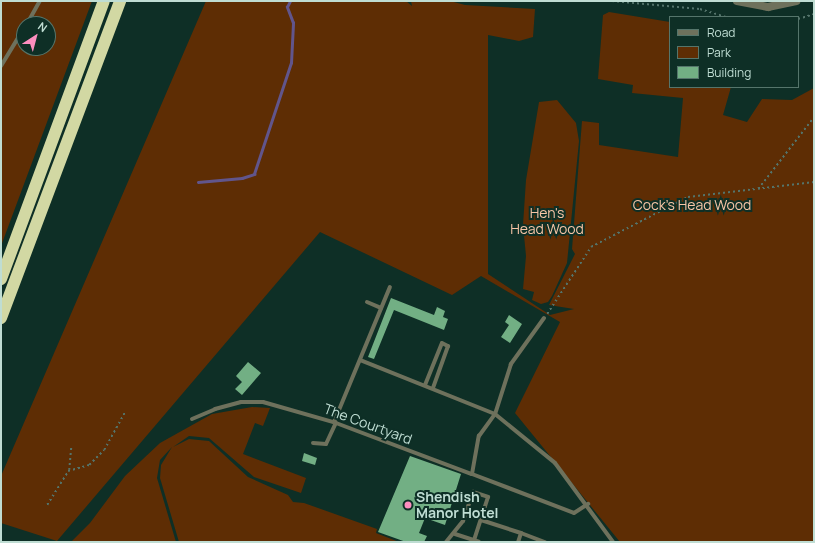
<!DOCTYPE html>
<html>
<head>
<meta charset="utf-8">
<style>
	body { margin:0 }
	#map { position:relative; width:815px; height:543px; overflow:hidden; background:#0e2f26; font-family:Manrope,sans-serif }
	div>[style] { position:absolute }
	.green>* { inset:0; background:#5e2d04 }
	.stream>* { height:2.5px; margin:-1.25px; padding:0 1.25px; transform-origin:1.25px; border-radius:1.25px; background:#61558c }
	.building>* { inset:0; background:#72af84 }
	.path>* { height:1.5px; margin-top:-0.75px; transform-origin:0; background:repeating-linear-gradient(90deg,#54746b 0 2px,transparent 0 5px) }
	.lane>* { height:4px; margin:-2px; padding:0 2px; transform-origin:2px; border-radius:2px; background:#6e715c }
	.street>* { height:8px; margin:-4px; padding:0 4px; transform-origin:4px; border-radius:4px; background:#6e715c }
	.highway>* { height:12px; margin:-6px; padding:0 6px; transform-origin:6px; border-radius:6px; background:#d2d8a3 }
	.dots>* { width:11px; height:11px; translate:-50% -50%; box-sizing:border-box; border:2px solid #0e2f26; border-radius:50% }
	span { translate:-50% -50%; white-space:nowrap; text-align:center; line-height:1.15; -webkit-text-stroke:4px #0e2f26; paint-order:stroke }
	.park-label { font-size:14px; color:#f7c5a6 }
	.street-label { font-size:14px; color:#bfddd3 }
	.poi-label { font-size:14px; color:#bfddd3; font-weight:700 }
	.left { translate:0 -50%; text-align:left }
	.frame { position:absolute; inset:0; border:2px solid #bfddd3; pointer-events:none }
	.legend { position:absolute; left:669px; top:16px; width:130px; height:72px; box-sizing:border-box; background:#0e2f26; border:1px solid #55756b; margin:0; padding:5px 7px; list-style:none; font-size:12px; color:#bfddd3 }
	.legend li { display:flex; align-items:center; gap:8px; height:20px }
	.legend b { width:20px; border:1px solid #55756b }
	.north { position:absolute; left:16px; top:16px; width:40px; height:40px; box-sizing:border-box; background:#0e2f26; border:1px solid #55756b; border-radius:50%; rotate:36deg; font-size:11px; font-weight:700; line-height:16px; text-align:center; color:#bfddd3 }
	.north::after { content:''; display:block; margin:auto; width:14px; height:18px; background:#fd8ebf; clip-path:polygon(50% 0,100% 100%,50% 72%,0 100%) }
</style>
</head>
<body>
<div id="map">
	<div class="green">
		<div style="clip-path:polygon(evenodd,1px 1px,92px 1px,1px 246px,1px 1px,24px 24px,48px 24px,48px 48px,24px 48px,24px 24px)"></div>
		<div style="clip-path:polygon(206px 1px,406px 1px,412px 6px,411px 1px,450px 1px,465px 5px,535px 9px,533px 37px,519px 41px,488px 35px,488px 274px,550px 315px,574px 309px,549px 305px,575px 254px,572px 249px,582px 121px,599px 123px,599px 145px,678px 157px,683px 98px,632px 93px,633px 85px,598px 79px,603px 15px,609px 12px,670px 22px,670px 87px,731px 87px,723px 115px,747px 122px,762px 99px,792px 100px,814px 88px,814px 542px,620px 542px,515px 413px,560px 322px,481px 276px,452px 295px,320px 232px,57px 541px,1px 523px,1px 476px)"></div>
		<div style="clip-path:polygon(557px 100px,576px 123px,579px 141px,567px 263px,552px 296px,548px 302px,541px 304px,532px 300px,534px 292px,523px 289px,526px 256px,523px 225px,526px 180px,539px 102px)"></div>
		<div style="clip-path:polygon(252px 407px,270px 408px,263px 426px,255px 423px,243px 454px,306px 478px,301px 493px,254px 477px,209px 438px,189px 436px,173px 447px,189px 439px,209px 441px,248px 477px,288px 495px,293px 502px,304px 503px,377px 529px,376px 533px,399px 542px,179px 542px,160px 478px,161px 465px,172px 447px,160px 460px,157px 478px,176px 542px,71px 542px,90px 523px,125px 476px,160px 443px,212px 414px)"></div>
	</div>
	<div class="stream">
		<div style="left:198px;top:182px;width:44px;rotate:-5.2deg"></div>
		<div style="left:242px;top:178px;width:13px;rotate:-18deg"></div>
		<div style="left:254px;top:174px;width:117px;rotate:-71.6deg"></div>
		<div style="left:291px;top:63px;width:40px;rotate:-87.1deg"></div>
		<div style="left:293px;top:23px;width:17px;rotate:-111deg"></div>
		<div style="left:287px;top:7px;width:7px;rotate:-63deg"></div>
	</div>
	<div class="building">
		<div style="clip-path:polygon(391px 298px,434px 315px,437px 307px,445px 311px,443px 317px,448px 319px,444px 330px,394px 310px,374px 359px,368px 357px)"></div>
		<div style="clip-path:polygon(509px 315px,522px 324px,510px 343px,501px 337px,509px 325px,505px 322px)"></div>
		<div style="clip-path:polygon(248px 362px,261px 373px,242px 395px,235px 389px,242px 382px,236px 376px)"></div>
		<div style="clip-path:polygon(304px 453px,317px 458px,315px 465px,302px 461px)"></div>
		<div style="clip-path:polygon(410px 456px,461px 474px,445px 525px,425px 518px,419px 533px,427px 536px,424px 542px,406px 542px,378px 532px)"></div>
	</div>
	<div class="path">
		<div style="left:612px;top:1px;width:88px;rotate:5.2deg"></div>
		<div style="left:700px;top:9px;width:27px;rotate:17deg"></div>
		<div style="left:798px;top:19px;width:17px;rotate:-17deg"></div>
		<div style="left:758px;top:189px;width:91px;rotate:-52.1deg"></div>
		<div style="left:547px;top:314px;width:80px;rotate:-56.7deg"></div>
		<div style="left:591px;top:247px;width:109px;rotate:-27.3deg"></div>
		<div style="left:688px;top:197px;width:127px;rotate:-6.8deg"></div>
		<div style="left:69px;top:470px;width:22px;rotate:-85deg"></div>
		<div style="left:47px;top:505px;width:40px;rotate:-58deg"></div>
		<div style="left:68px;top:471px;width:22px;rotate:-16deg"></div>
		<div style="left:89px;top:465px;width:21px;rotate:-45deg"></div>
		<div style="left:104px;top:450px;width:43px;rotate:-61.1deg"></div>
	</div>
	<div class="lane">
		<div style="left:27px;top:24px;width:26px;rotate:-61deg"></div>
		<div style="left:1px;top:66px;width:44px;rotate:-58.8deg"></div>
		<div style="left:367px;top:302px;width:15px;rotate:23deg"></div>
		<div style="left:544px;top:318px;width:57px;rotate:125.7deg"></div>
		<div style="left:511px;top:364px;width:52px;rotate:107.7deg"></div>
		<div style="left:495px;top:414px;width:77px;rotate:39.2deg"></div>
		<div style="left:555px;top:463px;width:98px;rotate:53.7deg"></div>
		<div style="left:425px;top:385px;width:45px;rotate:-68deg"></div>
		<div style="left:442px;top:343px;width:7px;rotate:27deg"></div>
		<div style="left:448px;top:346px;width:45px;rotate:109.7deg"></div>
		<div style="left:192px;top:419px;width:25px;rotate:-23deg"></div>
		<div style="left:215px;top:409px;width:27px;rotate:-15deg"></div>
		<div style="left:241px;top:402px;width:22px"></div>
		<div style="left:263px;top:402px;width:76px;rotate:16deg"></div>
		<div style="left:336px;top:423px;width:145px;rotate:20.6deg"></div>
		<div style="left:472px;top:474px;width:39px;rotate:-80deg"></div>
		<div style="left:479px;top:436px;width:27px;rotate:-54deg"></div>
		<div style="left:495px;top:414px;width:145px;rotate:-158.2deg"></div>
		<div style="left:334px;top:422px;width:146px;rotate:-67.5deg"></div>
		<div style="left:313px;top:443px;width:13px;rotate:4deg"></div>
		<div style="left:326px;top:444px;width:23px;rotate:-65deg"></div>
		<div style="left:472px;top:474px;width:109px;rotate:20.9deg"></div>
		<div style="left:574px;top:513px;width:17px;rotate:-33deg"></div>
		<div style="left:481px;top:520px;width:42px;rotate:18deg"></div>
		<div style="left:521px;top:533px;width:9px;rotate:108deg"></div>
		<div style="left:521px;top:533px;width:26px;rotate:21deg"></div>
		<div style="left:455px;top:534px;width:25px;rotate:18deg"></div>
		<div style="left:446px;top:542px;width:27px;rotate:-51deg"></div>
		<div style="left:463px;top:521px;width:31px;rotate:-71deg"></div>
		<div style="left:473px;top:492px;width:16px;rotate:18deg"></div>
		<div style="left:488px;top:497px;width:45px;rotate:108deg"></div>
	</div>
	<div class="street">
		<div style="left:737px;top:1px;width:32px;rotate:11deg"></div>
		<div style="left:768px;top:7px;width:29px;rotate:-12deg"></div>
	</div>
	<div class="highway">
		<div style="left:1px;top:279px;width:296px;rotate:-69.7deg"></div>
		<div style="left:1px;top:318px;width:339px;rotate:-69.4deg"></div>
	</div>
	<div class="dots">
		<div style="left:408px;top:505px;background:#fd8ebf"></div>
	</div>
	<div class="park-label">
		<span style="left:692px;top:205px">Cock's Head Wood</span>
		<span style="left:547px;top:221px">Hen's<br>Head Wood</span>
	</div>
	<div class="street-label">
		<span style="left:368px;top:424px;rotate:20deg">The Courtyard</span>
	</div>
	<div class="poi-label">
		<span class="left" style="left:416px;top:505px">Shendish<br>Manor Hotel</span>
	</div>
	<div class="frame"></div>
	<ul class="legend">
	<li><b style="height:5px;background:#6e715c"></b>Road</li>
	<li><b style="height:11px;background:#5e2d04"></b>Park</li>
	<li><b style="height:11px;background:#72af84"></b>Building</li>
	</ul>
	<div class="north">N</div>
</div>
</body>
</html>
